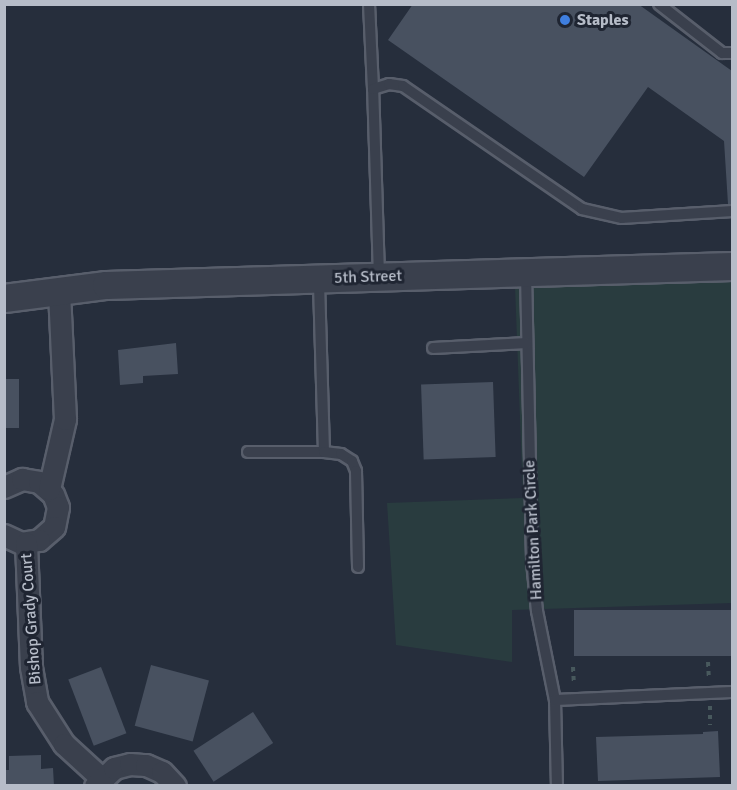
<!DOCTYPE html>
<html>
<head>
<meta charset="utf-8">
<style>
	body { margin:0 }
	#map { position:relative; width:737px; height:790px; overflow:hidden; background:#262e3c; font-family:Signika,sans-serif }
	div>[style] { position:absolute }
	.green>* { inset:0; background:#293c3f }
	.building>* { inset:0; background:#485160; transform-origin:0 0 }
	.path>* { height:4px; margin-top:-2px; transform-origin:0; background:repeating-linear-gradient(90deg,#48595d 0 4.5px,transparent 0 9px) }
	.roads { filter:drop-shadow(2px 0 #585e6b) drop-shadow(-2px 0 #585e6b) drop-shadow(0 2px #585e6b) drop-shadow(0 -2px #585e6b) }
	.service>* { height:10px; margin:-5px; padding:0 5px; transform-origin:5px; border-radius:5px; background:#3a404d }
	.minor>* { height:21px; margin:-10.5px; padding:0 10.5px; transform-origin:10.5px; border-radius:10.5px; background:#3a404d }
	.tertiary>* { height:27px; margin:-13.5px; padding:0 13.5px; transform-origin:13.5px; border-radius:13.5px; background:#3a404d }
	.dots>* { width:16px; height:16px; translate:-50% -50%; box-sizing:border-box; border:3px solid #1f2532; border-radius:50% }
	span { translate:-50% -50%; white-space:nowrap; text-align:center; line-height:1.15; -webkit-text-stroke:6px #1f2532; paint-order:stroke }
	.poi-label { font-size:16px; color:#b6bcc8; font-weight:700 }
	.left { translate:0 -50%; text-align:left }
	.street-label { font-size:16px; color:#b6bcc8 }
	.frame { position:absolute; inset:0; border:6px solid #b6bcc8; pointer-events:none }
</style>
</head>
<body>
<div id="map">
	<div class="green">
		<div style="clip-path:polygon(732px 279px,732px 603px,512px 610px,512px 662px,396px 645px,387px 503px,523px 498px,515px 286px)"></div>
	</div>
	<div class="building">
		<div style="clip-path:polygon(413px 4px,638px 4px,732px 71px,732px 204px,728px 204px,724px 141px,648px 87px,584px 177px,388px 40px)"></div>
		<div style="clip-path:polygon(176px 343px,178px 374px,143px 376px,143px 383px,120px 385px,118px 350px)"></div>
		<div style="left:4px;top:379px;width:15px;height:49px"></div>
		<div style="left:493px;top:382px;width:75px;height:72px;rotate:88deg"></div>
		<div style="left:732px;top:610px;width:46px;height:158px;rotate:90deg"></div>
		<div style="left:151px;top:665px;width:60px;height:63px;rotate:15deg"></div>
		<div style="left:101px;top:667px;width:71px;height:35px;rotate:69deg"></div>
		<div style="left:253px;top:712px;width:37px;height:71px;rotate:57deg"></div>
		<div style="clip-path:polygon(718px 731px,720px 777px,598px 781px,596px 737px,703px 734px,703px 732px)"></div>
		<div style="clip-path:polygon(41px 755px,41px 769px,53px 768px,54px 786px,4px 786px,4px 770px,9px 770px,9px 756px)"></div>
	</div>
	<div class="path">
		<div style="left:708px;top:662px;width:17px;rotate:87deg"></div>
		<div style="left:573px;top:667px;width:18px;rotate:87deg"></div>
		<div style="left:710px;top:706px;width:19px;rotate:90deg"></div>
		<div style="left:622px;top:786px;width:18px"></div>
	</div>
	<div class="roads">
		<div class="service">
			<div style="left:369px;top:4px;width:85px;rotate:87.3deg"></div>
			<div style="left:659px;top:4px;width:80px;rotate:37.9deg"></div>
			<div style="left:722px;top:53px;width:10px"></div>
			<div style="left:526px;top:273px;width:289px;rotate:88.8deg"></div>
			<div style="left:532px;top:562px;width:49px;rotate:84.2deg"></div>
			<div style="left:537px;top:611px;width:91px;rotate:78.6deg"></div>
			<div style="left:555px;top:700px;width:86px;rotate:88.7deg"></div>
			<div style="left:379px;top:276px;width:187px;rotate:-91.8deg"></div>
			<div style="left:373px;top:89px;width:17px;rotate:-17deg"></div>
			<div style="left:389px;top:84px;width:14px;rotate:8deg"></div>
			<div style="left:403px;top:86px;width:217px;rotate:34.5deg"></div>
			<div style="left:582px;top:209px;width:41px;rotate:12.7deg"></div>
			<div style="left:622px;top:218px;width:110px;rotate:-3.6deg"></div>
			<div style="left:433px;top:348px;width:94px;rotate:-3deg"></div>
			<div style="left:248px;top:452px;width:76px"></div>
			<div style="left:324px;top:452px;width:173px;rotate:-91.7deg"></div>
			<div style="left:324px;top:452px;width:17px;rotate:7deg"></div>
			<div style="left:341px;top:454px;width:13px;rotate:32deg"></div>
			<div style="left:352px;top:461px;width:11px;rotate:68deg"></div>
			<div style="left:356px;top:471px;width:96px;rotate:88.8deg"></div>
			<div style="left:555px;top:700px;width:177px;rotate:-2.6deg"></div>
		</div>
		<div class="minor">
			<div style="left:4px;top:487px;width:20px;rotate:-24deg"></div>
			<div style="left:22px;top:479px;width:17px;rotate:10deg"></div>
			<div style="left:39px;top:482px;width:18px;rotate:41deg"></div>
			<div style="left:53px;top:494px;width:14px;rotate:69deg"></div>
			<div style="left:58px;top:507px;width:20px;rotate:101deg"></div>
			<div style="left:54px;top:527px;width:20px;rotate:139deg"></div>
			<div style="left:39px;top:540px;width:18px;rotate:171deg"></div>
			<div style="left:21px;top:543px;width:19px;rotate:-155deg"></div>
			<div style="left:49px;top:489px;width:72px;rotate:-77.1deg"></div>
			<div style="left:65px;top:419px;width:129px;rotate:-92.7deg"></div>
			<div style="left:26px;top:543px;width:124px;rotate:87.7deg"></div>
			<div style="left:31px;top:667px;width:36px;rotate:80deg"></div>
			<div style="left:37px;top:702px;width:50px;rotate:57.3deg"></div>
			<div style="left:64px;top:744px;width:50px;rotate:42.6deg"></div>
			<div style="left:95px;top:786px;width:26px;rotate:-43deg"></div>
			<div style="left:114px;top:768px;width:16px;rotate:-14deg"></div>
			<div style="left:130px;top:764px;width:16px;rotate:4deg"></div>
			<div style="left:146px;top:765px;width:17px;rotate:24deg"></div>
			<div style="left:162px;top:772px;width:19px;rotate:47deg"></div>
		</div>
		<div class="tertiary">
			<div style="left:4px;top:298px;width:103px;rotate:-7.3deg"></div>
			<div style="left:106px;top:285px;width:626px;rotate:-1.74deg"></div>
		</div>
	</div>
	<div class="dots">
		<div style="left:565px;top:20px;background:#3f7fe0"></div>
	</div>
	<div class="poi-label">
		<span class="left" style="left:577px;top:20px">Staples</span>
	</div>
	<div class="street-label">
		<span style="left:368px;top:277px;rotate:-2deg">5th Street</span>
		<span style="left:533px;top:530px;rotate:-93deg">Hamilton Park Circle</span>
		<span style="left:31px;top:619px;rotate:-94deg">Bishop Grady Court</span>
	</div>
	<div class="frame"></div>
</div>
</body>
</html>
